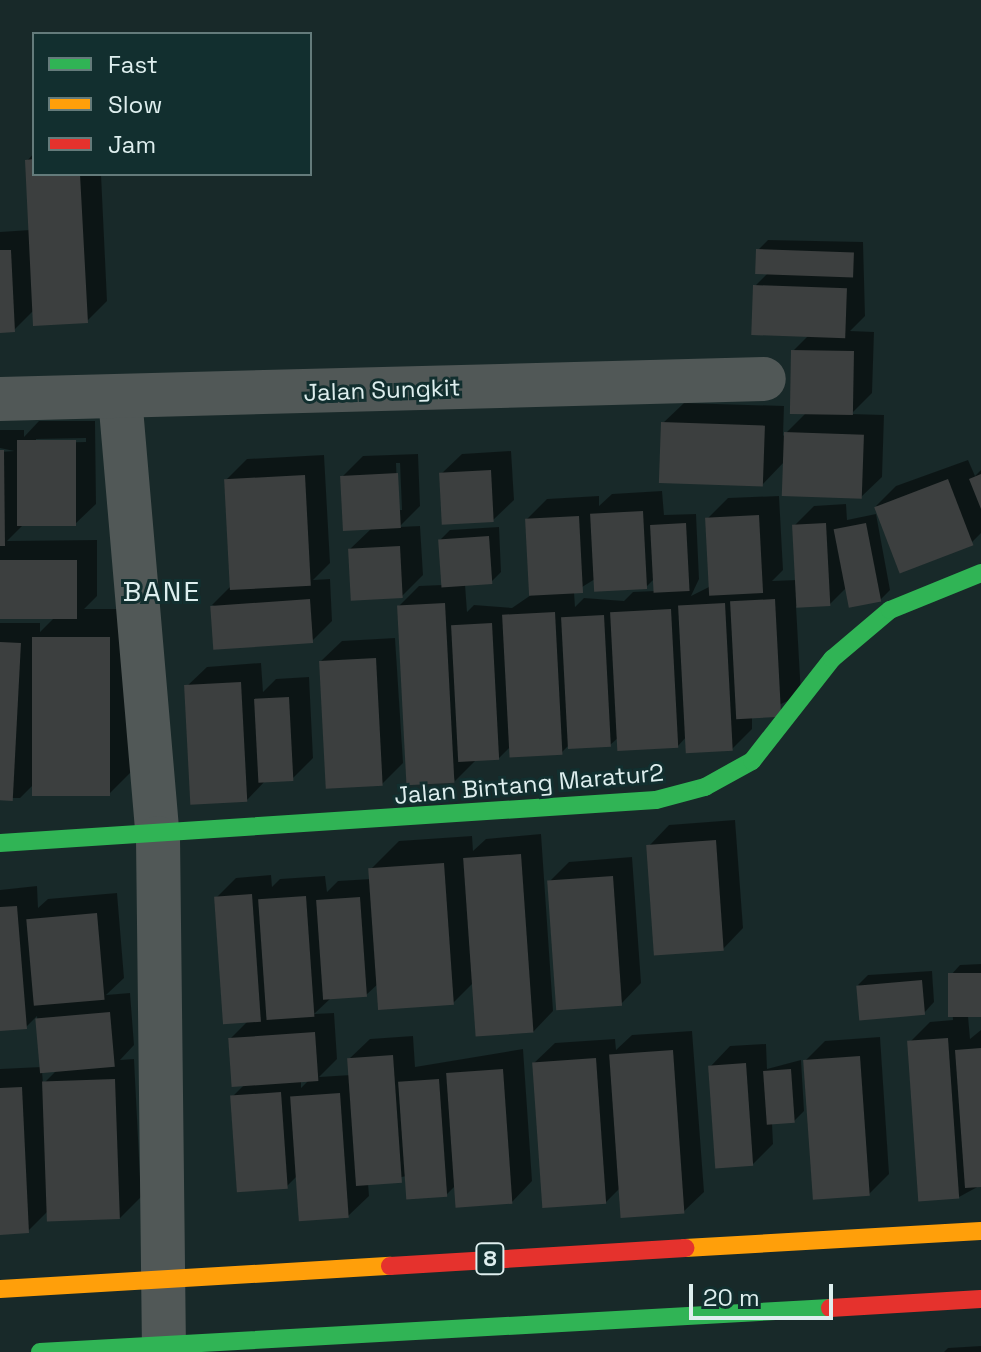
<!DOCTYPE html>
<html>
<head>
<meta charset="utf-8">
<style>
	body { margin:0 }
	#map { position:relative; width:981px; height:1352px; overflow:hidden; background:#182929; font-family:"Space Grotesk",sans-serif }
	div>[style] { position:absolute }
	.shadow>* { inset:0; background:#0007 }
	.building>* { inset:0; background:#3c3f3f; transform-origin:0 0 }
	.street>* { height:44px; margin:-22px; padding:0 22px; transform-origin:22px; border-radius:22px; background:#515857 }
	.fast>* { height:18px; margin:-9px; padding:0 9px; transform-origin:9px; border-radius:9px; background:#30b455 }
	.slow>* { height:18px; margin:-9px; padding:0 9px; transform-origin:9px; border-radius:9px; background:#ff9f0a }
	.jam>* { height:18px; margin:-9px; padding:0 9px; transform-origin:9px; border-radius:9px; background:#e5322d }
	span { translate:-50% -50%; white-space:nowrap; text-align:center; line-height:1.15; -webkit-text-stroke:6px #122f2f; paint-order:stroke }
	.shield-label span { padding:2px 6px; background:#122f2f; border:2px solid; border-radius:6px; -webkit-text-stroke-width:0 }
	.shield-label { font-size:22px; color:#deeeee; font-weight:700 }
	.street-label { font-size:24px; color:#deeeee }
	.quarter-label { font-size:28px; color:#deeeee; letter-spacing:2px }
	.legend { position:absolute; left:32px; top:32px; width:280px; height:144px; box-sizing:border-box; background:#122f2f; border:2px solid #647b7b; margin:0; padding:10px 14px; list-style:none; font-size:24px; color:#deeeee }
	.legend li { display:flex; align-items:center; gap:16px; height:40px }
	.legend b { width:40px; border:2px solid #647b7b }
	.scale { position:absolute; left:689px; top:1284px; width:144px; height:36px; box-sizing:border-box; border:4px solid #deeeee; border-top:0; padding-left:10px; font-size:24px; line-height:28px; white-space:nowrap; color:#deeeee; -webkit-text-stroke:6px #122f2f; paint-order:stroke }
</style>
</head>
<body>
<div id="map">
	<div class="shadow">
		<div style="clip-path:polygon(34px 153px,34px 174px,101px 174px,107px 301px,87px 321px,34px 310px,14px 330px,0 331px,0 232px,30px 230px,27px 161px)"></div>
		<div style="clip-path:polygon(768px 240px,863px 242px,865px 316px,850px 331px,874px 332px,872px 393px,851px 414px,884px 415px,882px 477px,861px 497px,785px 461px,762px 485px,663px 423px,684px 403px,784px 406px,783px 436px,807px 412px,793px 351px,809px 335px,755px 286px,769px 272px,758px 250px)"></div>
		<div style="clip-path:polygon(evenodd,39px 421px,95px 421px,96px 504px,75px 524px,24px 524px,7px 541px,97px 540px,97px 596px,84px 609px,138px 609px,139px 764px,110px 793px,34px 784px,20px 798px,0 798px,0 623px,40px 623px,40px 632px,55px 617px,0 617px,0 452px,14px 451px,0 448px,0 430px,24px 430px,24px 437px,39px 421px,86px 438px,86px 442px,36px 443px,36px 439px,86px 438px)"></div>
		<div style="clip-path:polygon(511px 451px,514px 500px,493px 520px,441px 474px,462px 454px)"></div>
		<div style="clip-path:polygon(evenodd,418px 454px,420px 506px,399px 527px,420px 526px,423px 575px,402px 596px,350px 549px,372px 528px,342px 477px,363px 456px,418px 454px,396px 463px,400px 463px,402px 510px,398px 510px,396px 463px)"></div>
		<div style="clip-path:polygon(324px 455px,330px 563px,313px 580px,330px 579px,332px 621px,312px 641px,212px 605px,232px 585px,226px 480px,247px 459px)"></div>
		<div style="clip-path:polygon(968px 460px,975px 476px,981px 470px,981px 533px,971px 543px,876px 506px,896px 486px)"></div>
		<div style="clip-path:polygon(evenodd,662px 491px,664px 515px,696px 514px,699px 579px,691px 596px,711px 586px,707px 519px,728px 498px,779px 496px,783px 570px,772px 581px,797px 580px,794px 526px,814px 506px,846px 504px,847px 520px,876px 514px,890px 590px,880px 600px,848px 586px,830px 604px,796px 606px,801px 695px,752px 717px,752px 729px,732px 749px,687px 736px,678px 746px,619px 737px,610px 745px,571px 743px,561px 753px,511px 746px,499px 758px,476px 760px,455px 781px,399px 606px,419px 586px,442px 585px,440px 540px,450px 530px,499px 527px,501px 572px,491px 582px,465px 584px,467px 612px,474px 605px,512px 608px,531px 595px,527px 519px,547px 499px,599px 496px,599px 506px,612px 494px,662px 491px,655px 578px,655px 591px,633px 592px,624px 601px,584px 598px,575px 607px,574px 592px,595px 579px,646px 587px,655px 578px)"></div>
		<div style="clip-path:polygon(395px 638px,403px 763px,382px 784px,321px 661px,342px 641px)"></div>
		<div style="clip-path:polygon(261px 663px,263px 692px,276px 679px,309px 677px,313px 758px,292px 779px,266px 780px,247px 800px,186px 687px,207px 667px)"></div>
		<div style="clip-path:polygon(735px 820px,743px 928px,723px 949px,649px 846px,669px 825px)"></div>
		<div style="clip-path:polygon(evenodd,541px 834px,553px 1011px,533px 1032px,474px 982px,453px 1003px,379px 983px,366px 995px,331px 998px,314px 1014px,334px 1013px,337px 1059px,319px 1077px,351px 1075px,349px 1059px,370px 1039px,413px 1036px,415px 1067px,523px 1049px,532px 1181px,512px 1202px,456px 1185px,446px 1195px,407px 1176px,368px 1183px,369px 1196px,348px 1216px,297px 1176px,286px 1187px,232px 1097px,245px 1084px,230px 1039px,248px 1021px,216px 898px,236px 878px,271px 875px,272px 887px,280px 879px,325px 876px,327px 892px,338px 881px,371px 879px,370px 870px,399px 841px,472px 836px,473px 851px,486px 839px,541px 834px,310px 1079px,301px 1088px,301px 1080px,310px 1079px)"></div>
		<div style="clip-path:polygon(632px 857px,641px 983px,621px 1004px,549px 882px,569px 862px)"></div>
		<div style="clip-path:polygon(evenodd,37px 886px,38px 908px,48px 899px,117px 893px,124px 978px,106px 995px,130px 993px,134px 1045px,120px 1060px,134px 1059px,141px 1197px,120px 1218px,50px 1209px,28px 1231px,0 1233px,0 1069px,41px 1067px,37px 1016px,26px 1027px,0 1029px,0 890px,37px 886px,57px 1070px,43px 1084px,42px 1071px,57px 1070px)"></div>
		<div style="clip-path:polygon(981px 964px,981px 1015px,968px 1016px,970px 1039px,981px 1030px,981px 1185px,959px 1197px,910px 1042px,930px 1022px,953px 1020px,950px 976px,960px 965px)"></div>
		<div style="clip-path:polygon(932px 971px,934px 1002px,924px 1013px,858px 985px,868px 975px)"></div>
		<div style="clip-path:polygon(692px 1031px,704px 1192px,683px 1212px,621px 1187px,606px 1202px,534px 1063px,555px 1043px,615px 1039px,616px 1050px,632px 1035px)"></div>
		<div style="clip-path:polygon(880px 1037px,889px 1174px,869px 1194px,805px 1061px,825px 1041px)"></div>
		<div style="clip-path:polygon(766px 1044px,767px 1069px,801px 1060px,804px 1111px,794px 1121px,772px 1123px,773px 1144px,753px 1164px,710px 1067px,730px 1046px)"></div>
		<div style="clip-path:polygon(981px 1346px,981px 1352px,944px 1352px,948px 1348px)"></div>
	</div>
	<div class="building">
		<div style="clip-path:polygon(34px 159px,34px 174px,80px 174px,88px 323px,33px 326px,25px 160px)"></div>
		<div style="left:756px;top:249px;width:98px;height:25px;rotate:2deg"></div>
		<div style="clip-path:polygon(0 250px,11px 250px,15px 332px,0 333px)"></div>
		<div style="left:753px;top:285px;width:94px;height:50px;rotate:2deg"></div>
		<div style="left:791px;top:350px;width:63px;height:64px;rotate:1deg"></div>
		<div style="left:661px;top:422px;width:104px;height:61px;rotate:2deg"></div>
		<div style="left:784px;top:432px;width:80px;height:64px;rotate:2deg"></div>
		<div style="left:76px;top:440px;width:86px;height:59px;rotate:90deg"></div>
		<div style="clip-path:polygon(0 450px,4px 450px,5px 546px,0 546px)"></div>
		<div style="left:491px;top:470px;width:52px;height:52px;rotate:87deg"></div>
		<div style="left:398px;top:473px;width:55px;height:58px;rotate:87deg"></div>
		<div style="clip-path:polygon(981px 474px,981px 509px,969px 479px)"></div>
		<div style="left:305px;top:475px;width:111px;height:81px;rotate:87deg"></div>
		<div style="left:948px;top:479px;width:71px;height:79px;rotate:69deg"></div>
		<div style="left:643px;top:511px;width:78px;height:53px;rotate:87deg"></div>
		<div style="left:759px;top:515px;width:78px;height:54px;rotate:87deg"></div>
		<div style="left:579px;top:516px;width:77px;height:54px;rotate:87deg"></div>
		<div style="left:686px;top:523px;width:68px;height:36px;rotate:87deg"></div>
		<div style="left:826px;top:523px;width:83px;height:34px;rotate:87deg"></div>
		<div style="left:866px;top:523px;width:80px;height:33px;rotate:79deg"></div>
		<div style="left:489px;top:536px;width:48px;height:51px;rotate:86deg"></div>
		<div style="left:400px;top:546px;width:52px;height:52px;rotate:87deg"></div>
		<div style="left:0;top:560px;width:77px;height:59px"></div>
		<div style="left:310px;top:599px;width:44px;height:100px;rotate:86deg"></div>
		<div style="left:775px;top:599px;width:118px;height:45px;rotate:87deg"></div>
		<div style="left:445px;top:603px;width:180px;height:48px;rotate:87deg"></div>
		<div style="left:725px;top:603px;width:148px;height:47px;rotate:87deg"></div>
		<div style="left:671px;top:609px;width:139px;height:61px;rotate:87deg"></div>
		<div style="left:555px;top:612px;width:143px;height:53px;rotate:87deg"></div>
		<div style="left:604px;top:615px;width:132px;height:43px;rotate:87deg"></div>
		<div style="left:492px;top:623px;width:137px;height:41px;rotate:87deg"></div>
		<div style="left:32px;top:637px;width:78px;height:159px"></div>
		<div style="left:0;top:642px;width:21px;height:158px;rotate:3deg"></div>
		<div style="left:376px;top:658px;width:128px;height:57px;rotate:87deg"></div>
		<div style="left:241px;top:682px;width:120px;height:57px;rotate:87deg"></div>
		<div style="left:289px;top:697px;width:84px;height:35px;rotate:87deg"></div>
		<div style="left:716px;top:840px;width:111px;height:70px;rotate:86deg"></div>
		<div style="left:521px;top:854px;width:179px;height:58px;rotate:86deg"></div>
		<div style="left:444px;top:863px;width:142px;height:76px;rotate:86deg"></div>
		<div style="left:613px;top:876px;width:130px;height:66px;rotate:86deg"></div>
		<div style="left:252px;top:894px;width:128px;height:38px;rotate:86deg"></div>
		<div style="left:306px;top:896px;width:121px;height:48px;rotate:86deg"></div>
		<div style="left:360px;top:897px;width:100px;height:44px;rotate:86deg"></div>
		<div style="clip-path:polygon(17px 906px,27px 1029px,0 1031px,0 907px)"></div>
		<div style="left:97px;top:913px;width:87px;height:71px;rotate:85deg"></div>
		<div style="left:981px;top:973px;width:44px;height:33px;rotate:90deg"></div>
		<div style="left:922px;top:980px;width:35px;height:66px;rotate:85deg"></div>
		<div style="left:110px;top:1012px;width:55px;height:75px;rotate:85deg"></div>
		<div style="left:315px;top:1032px;width:49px;height:87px;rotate:86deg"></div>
		<div style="left:948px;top:1038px;width:161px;height:41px;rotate:86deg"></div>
		<div style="clip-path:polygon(981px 1048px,981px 1187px,965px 1188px,955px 1050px)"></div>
		<div style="left:673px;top:1050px;width:164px;height:64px;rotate:86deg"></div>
		<div style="left:393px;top:1055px;width:128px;height:46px;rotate:86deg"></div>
		<div style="left:860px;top:1056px;width:140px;height:57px;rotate:86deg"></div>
		<div style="left:596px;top:1058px;width:146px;height:64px;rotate:86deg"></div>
		<div style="left:746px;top:1063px;width:103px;height:38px;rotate:86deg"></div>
		<div style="left:503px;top:1069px;width:135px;height:57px;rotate:86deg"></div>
		<div style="left:791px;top:1069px;width:54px;height:28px;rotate:86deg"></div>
		<div style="left:115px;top:1079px;width:140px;height:73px;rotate:88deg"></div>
		<div style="left:439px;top:1079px;width:118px;height:41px;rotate:86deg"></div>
		<div style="clip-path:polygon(22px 1087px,29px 1233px,0 1235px,0 1088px)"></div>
		<div style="left:281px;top:1092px;width:97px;height:51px;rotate:86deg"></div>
		<div style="left:340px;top:1093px;width:125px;height:50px;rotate:86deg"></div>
	</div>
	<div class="street">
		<div style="left:120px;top:397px;width:443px;rotate:85.1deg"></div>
		<div style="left:158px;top:838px;width:514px;rotate:89.33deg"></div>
		<div style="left:0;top:399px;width:764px;rotate:-1.5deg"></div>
	</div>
	<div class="fast">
		<div style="left:0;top:843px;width:657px;rotate:-3.75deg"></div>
		<div style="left:656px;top:800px;width:51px;rotate:-14.9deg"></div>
		<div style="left:705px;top:787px;width:54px;rotate:-29deg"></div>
		<div style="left:752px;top:761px;width:130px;rotate:-51.9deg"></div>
		<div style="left:832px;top:659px;width:76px;rotate:-40.2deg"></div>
		<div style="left:890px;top:610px;width:98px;rotate:-22.1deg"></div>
		<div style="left:40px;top:1352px;width:791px;rotate:-3.19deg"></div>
	</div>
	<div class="slow">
		<div style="left:685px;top:1248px;width:296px;rotate:-3.3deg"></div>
		<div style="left:0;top:1289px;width:391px;rotate:-3.4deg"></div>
	</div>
	<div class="jam">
		<div style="left:390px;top:1266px;width:296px;rotate:-3.5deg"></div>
		<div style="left:830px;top:1308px;width:151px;rotate:-3.4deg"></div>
	</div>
	<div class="shield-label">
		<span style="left:490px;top:1259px">8</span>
	</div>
	<div class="street-label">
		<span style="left:382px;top:390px;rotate:-2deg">Jalan Sungkit</span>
		<span style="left:529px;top:784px;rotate:-5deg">Jalan Bintang Maratur2</span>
	</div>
	<div class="quarter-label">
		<span style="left:162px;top:591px">BANE</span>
	</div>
	<ul class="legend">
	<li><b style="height:10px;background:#30b455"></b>Fast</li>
	<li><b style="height:10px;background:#ff9f0a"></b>Slow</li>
	<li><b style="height:10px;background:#e5322d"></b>Jam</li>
	</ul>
	<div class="scale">20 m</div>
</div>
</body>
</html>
